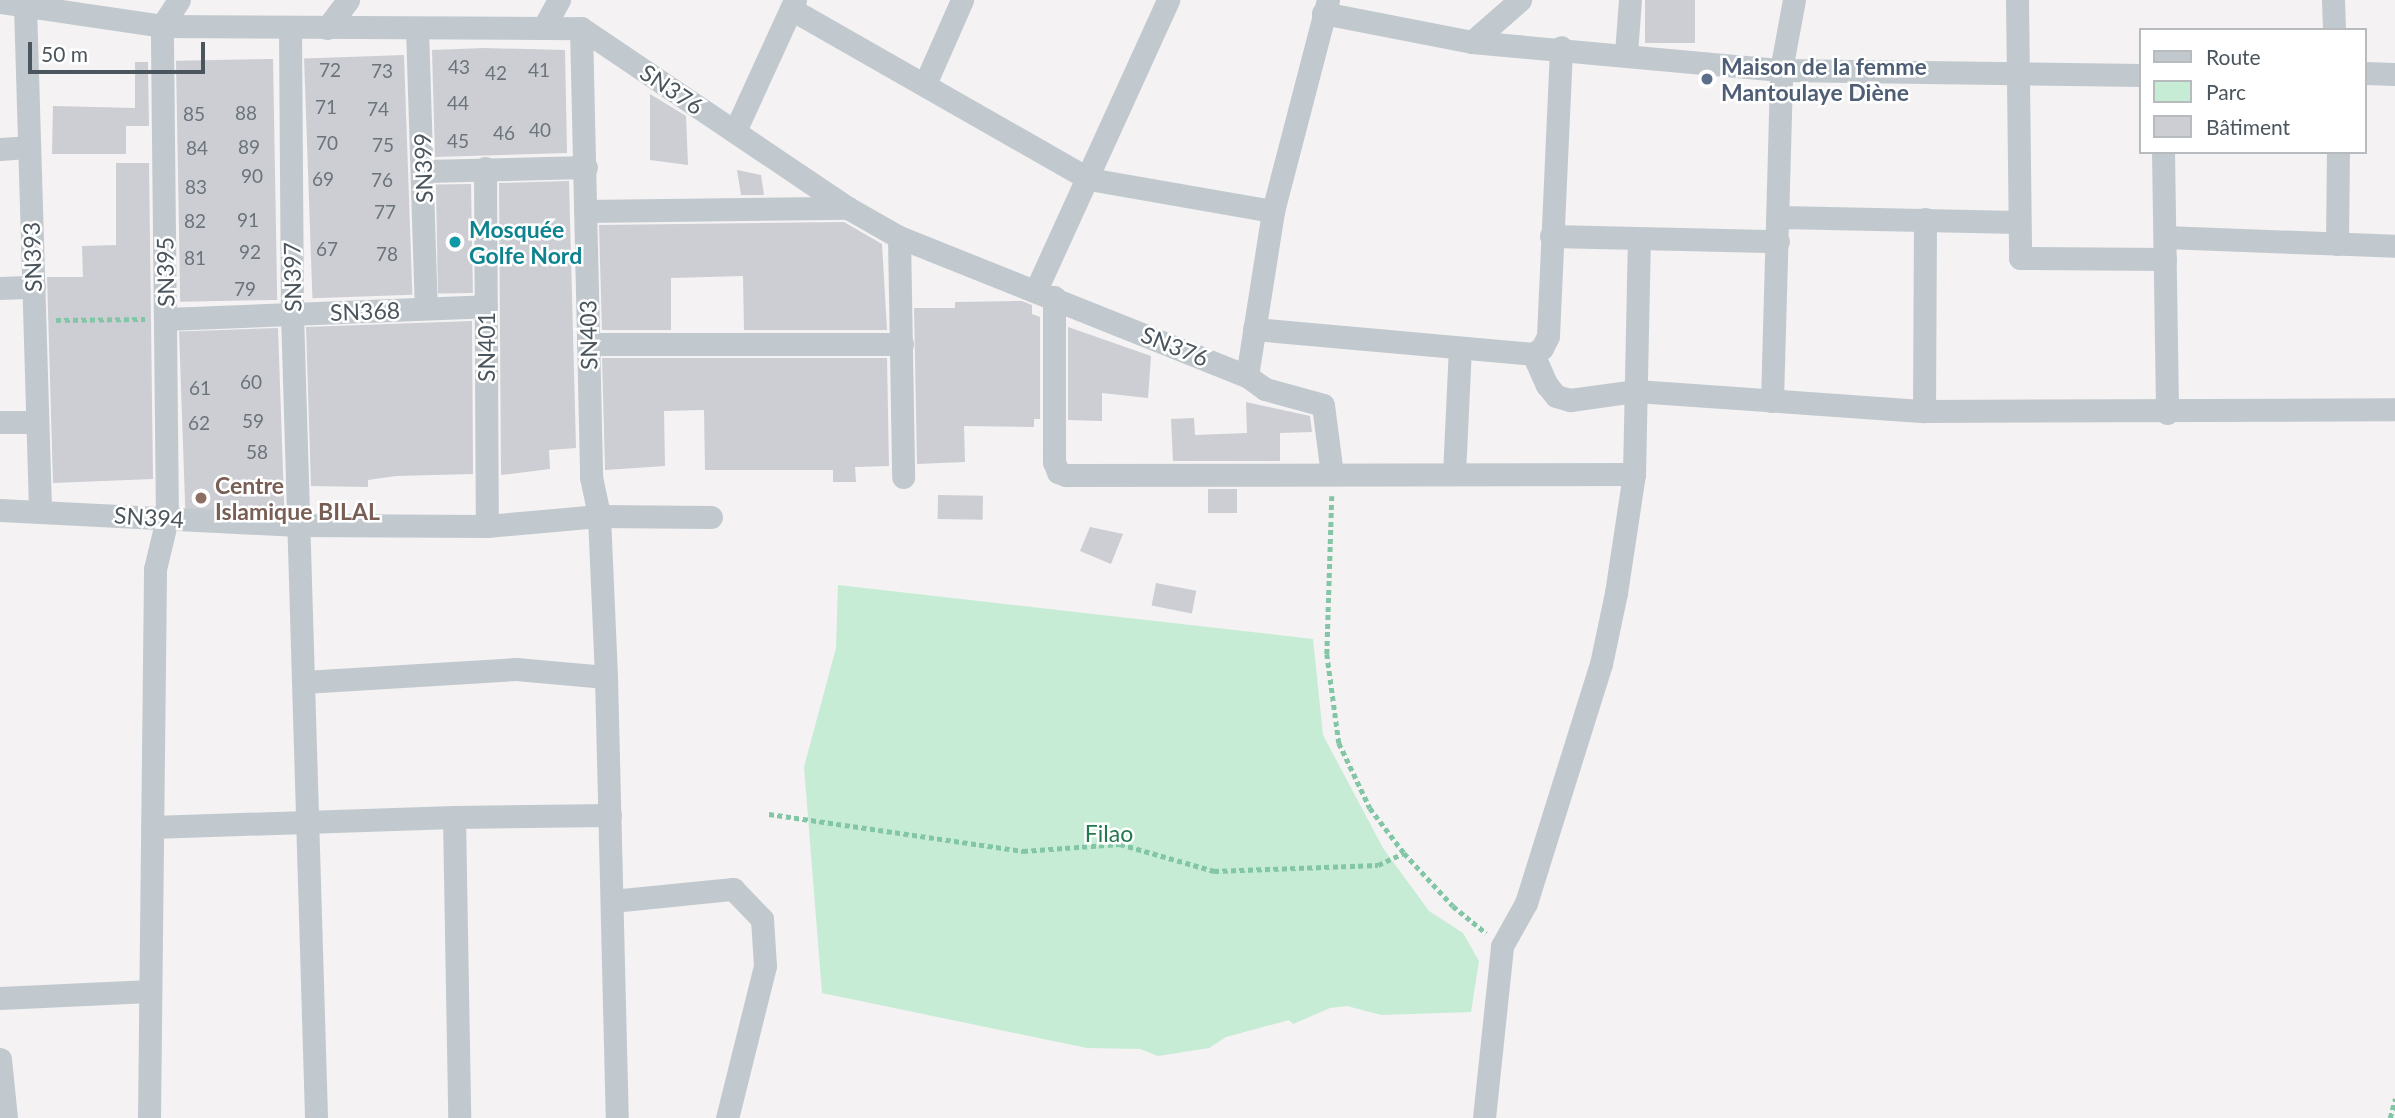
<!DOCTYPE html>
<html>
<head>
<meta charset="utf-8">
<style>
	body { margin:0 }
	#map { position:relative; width:2395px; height:1118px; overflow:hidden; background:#f4f2f2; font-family:Lato,sans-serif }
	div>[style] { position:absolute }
	.green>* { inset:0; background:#c6ecd5 }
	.building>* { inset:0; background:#ccced4; transform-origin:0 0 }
	.path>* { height:4.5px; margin-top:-2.25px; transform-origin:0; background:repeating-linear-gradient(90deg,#82c6a5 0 5px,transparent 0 8.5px) }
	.street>* { height:23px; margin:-11.5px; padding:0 11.5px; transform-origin:11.5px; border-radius:11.5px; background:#c1c9cf }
	.dots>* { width:19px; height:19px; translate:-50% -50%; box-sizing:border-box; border:4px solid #fff; border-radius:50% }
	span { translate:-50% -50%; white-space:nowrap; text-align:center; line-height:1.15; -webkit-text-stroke:5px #fff; paint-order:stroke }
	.number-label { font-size:19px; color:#6b737b }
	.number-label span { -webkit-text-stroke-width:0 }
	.service-label { font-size:23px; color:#4e5e75; font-weight:700 }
	.left { translate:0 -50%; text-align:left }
	.street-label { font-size:23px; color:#4b555d }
	.culture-label { font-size:23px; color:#0d838f; font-weight:700 }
	.education-label { font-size:23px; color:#785e54; font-weight:700 }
	.park-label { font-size:23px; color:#22794e }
	.legend { position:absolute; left:2139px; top:28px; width:228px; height:126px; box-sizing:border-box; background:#fff; border:2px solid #b7bbbe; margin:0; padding:9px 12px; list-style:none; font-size:21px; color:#4b555d }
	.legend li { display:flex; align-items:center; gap:14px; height:35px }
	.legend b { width:35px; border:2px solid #b7bbbe }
	.scale { position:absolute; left:28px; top:42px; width:177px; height:32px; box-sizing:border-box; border:4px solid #4b555d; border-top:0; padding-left:9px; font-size:21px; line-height:24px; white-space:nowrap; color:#4b555d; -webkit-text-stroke:5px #fff; paint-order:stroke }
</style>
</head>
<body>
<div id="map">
	<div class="green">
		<div style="clip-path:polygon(838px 585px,1313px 639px,1323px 735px,1383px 848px,1429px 911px,1463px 933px,1479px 961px,1471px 1012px,1381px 1015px,1347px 1006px,1330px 1008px,1293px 1024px,1289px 1020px,1226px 1037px,1209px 1048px,1158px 1056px,1140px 1049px,1087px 1048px,822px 993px,804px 767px,836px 648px)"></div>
	</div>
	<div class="building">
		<div style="left:1645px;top:0;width:50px;height:43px"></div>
		<div style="clip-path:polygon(484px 48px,565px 50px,567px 153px,435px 157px,432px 50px)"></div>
		<div style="left:404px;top:55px;width:240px;height:100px;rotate:88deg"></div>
		<div style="left:273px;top:59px;width:241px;height:97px;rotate:89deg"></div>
		<div style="clip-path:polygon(135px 62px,148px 62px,149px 126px,126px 126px,126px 154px,52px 154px,53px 106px,135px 108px)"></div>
		<div style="clip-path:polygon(650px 94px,686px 116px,688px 165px,650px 160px)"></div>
		<div style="clip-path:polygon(116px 163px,149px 163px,153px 479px,53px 483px,47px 277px,83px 277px,82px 246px,116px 245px)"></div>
		<div style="clip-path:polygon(737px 170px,761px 175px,764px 195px,741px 195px)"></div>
		<div style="clip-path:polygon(569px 181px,576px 448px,549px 450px,550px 469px,501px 475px,499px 183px)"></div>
		<div style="left:471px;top:184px;width:109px;height:35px;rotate:89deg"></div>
		<div style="clip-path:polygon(844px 222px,882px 244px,887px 330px,744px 330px,743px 276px,671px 278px,671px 330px,602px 330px,599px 225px)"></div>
		<div style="clip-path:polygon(1022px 301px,1032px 305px,1032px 314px,1040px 317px,1040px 419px,1034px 419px,1034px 427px,964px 426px,965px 462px,917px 464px,914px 308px,955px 308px,955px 302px)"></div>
		<div style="clip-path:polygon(472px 321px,473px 474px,396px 476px,368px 480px,368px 487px,311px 486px,306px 327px)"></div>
		<div style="clip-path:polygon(1068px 327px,1151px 356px,1148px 398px,1102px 393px,1102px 421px,1068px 420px)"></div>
		<div style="left:278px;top:328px;width:182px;height:99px;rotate:88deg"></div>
		<div style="clip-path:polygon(602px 358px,887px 358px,889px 466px,855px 467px,856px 482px,833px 482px,833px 470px,705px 470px,704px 410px,664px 411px,665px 466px,605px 470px)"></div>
		<div style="clip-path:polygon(1246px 402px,1310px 416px,1312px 432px,1280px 433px,1280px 461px,1173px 461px,1171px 419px,1194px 418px,1195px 435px,1247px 433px)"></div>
		<div style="left:1208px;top:489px;width:29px;height:24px"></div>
		<div style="left:938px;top:495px;width:45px;height:24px;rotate:1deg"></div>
		<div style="clip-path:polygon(1090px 527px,1123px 534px,1111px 564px,1080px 551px)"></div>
		<div style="left:1156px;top:583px;width:41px;height:23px;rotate:11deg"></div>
	</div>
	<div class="path">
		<div style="left:56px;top:320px;width:89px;rotate:-0.6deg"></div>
		<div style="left:1332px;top:496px;width:158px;rotate:91.8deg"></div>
		<div style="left:1327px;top:654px;width:90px;rotate:82.3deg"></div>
		<div style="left:1339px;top:743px;width:72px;rotate:64.5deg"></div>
		<div style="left:1370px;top:808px;width:56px;rotate:52.9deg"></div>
		<div style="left:1404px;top:853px;width:72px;rotate:47.2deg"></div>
		<div style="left:1453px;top:906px;width:43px;rotate:39.3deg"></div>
		<div style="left:769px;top:814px;width:257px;rotate:8.3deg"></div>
		<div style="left:1023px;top:851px;width:97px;rotate:-4.1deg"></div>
		<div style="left:1120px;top:844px;width:98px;rotate:16deg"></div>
		<div style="left:1214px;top:871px;width:164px;rotate:-2.1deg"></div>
		<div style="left:1378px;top:865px;width:29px;rotate:-25deg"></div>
		<div style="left:2390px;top:1118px;width:20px;rotate:-75deg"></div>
	</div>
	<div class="street">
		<div style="left:2017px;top:0;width:258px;rotate:89.3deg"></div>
		<div style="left:2020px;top:258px;width:145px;rotate:0.4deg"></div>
		<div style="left:2333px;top:0;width:30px;rotate:88deg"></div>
		<div style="left:0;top:2px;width:164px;rotate:8.4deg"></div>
		<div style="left:162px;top:26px;width:419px;rotate:0.3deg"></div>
		<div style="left:581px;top:28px;width:322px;rotate:34deg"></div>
		<div style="left:848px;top:208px;width:59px;rotate:29.6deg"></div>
		<div style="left:899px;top:237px;width:375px;rotate:21.8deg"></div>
		<div style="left:1247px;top:376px;width:167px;rotate:-81deg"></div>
		<div style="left:1273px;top:211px;width:218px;rotate:-75.4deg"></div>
		<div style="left:25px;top:6px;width:503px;rotate:88.29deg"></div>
		<div style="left:791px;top:9px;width:343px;rotate:29.7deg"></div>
		<div style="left:1089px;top:179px;width:187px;rotate:9.9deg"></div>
		<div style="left:1323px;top:13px;width:152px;rotate:11deg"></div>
		<div style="left:1472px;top:42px;width:310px;rotate:5.2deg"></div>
		<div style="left:1781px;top:70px;width:360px;rotate:0.8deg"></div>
		<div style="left:545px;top:25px;width:29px;rotate:-61deg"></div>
		<div style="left:327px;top:28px;width:35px;rotate:-53deg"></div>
		<div style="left:417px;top:28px;width:280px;rotate:88.2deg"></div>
		<div style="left:581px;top:28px;width:449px;rotate:88.7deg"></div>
		<div style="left:591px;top:477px;width:40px;rotate:78deg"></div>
		<div style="left:599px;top:516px;width:161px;rotate:87.5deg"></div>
		<div style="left:606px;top:677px;width:441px;rotate:88.6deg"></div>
		<div style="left:290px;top:29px;width:284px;rotate:89.6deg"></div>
		<div style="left:292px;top:313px;width:805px;rotate:88.29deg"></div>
		<div style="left:1472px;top:42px;width:64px;rotate:-41.2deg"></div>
		<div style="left:1626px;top:53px;width:53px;rotate:-85.7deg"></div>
		<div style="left:2365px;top:73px;width:30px;rotate:2deg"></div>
		<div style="left:925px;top:84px;width:92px;rotate:-66.2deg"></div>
		<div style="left:735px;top:131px;width:144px;rotate:-65.4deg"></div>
		<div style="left:0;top:149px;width:27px;rotate:-4deg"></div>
		<div style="left:2163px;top:152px;width:261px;rotate:89.1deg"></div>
		<div style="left:485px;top:168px;width:358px;rotate:89.7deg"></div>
		<div style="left:424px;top:171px;width:162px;rotate:-1.4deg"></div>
		<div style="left:585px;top:211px;width:263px;rotate:-0.7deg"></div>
		<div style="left:1780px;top:217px;width:238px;rotate:1.2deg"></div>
		<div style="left:1551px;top:236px;width:227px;rotate:1.3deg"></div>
		<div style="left:899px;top:237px;width:240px;rotate:89deg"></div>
		<div style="left:2165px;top:237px;width:230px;rotate:2.2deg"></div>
		<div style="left:2337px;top:244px;width:92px;rotate:-89.4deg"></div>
		<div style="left:0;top:288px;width:34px;rotate:-2deg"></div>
		<div style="left:1036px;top:290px;width:319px;rotate:-65.5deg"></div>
		<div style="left:1054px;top:297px;width:165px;rotate:90deg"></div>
		<div style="left:1054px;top:462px;width:11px;rotate:68deg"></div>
		<div style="left:1058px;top:472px;width:9px;rotate:21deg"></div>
		<div style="left:1066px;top:475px;width:568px;rotate:-0.1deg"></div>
		<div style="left:166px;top:319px;width:320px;rotate:-2.3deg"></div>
		<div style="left:1254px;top:329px;width:280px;rotate:5.1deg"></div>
		<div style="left:1533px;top:354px;width:11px;rotate:-34deg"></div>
		<div style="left:1542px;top:348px;width:13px;rotate:-63deg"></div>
		<div style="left:1548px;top:336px;width:289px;rotate:-87.4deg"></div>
		<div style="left:588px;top:344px;width:314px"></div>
		<div style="left:1533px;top:354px;width:34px;rotate:66deg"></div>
		<div style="left:1547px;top:385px;width:14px;rotate:51deg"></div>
		<div style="left:1556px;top:396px;width:15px;rotate:16deg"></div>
		<div style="left:1570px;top:400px;width:67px;rotate:-7.8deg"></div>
		<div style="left:1636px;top:391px;width:289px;rotate:4deg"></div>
		<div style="left:1924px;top:411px;width:471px;rotate:-0.2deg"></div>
		<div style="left:1247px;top:376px;width:22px;rotate:36deg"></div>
		<div style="left:1265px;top:389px;width:60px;rotate:15.4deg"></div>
		<div style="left:1323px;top:405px;width:70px;rotate:82.6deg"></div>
		<div style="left:1772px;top:401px;width:331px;rotate:-88.4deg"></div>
		<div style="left:1781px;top:70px;width:71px;rotate:-79.5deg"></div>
		<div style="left:1924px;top:411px;width:192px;rotate:-89.7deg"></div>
		<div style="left:0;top:422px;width:35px"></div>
		<div style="left:1454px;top:474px;width:126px;rotate:-87.3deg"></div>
		<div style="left:0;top:510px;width:298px;rotate:2.9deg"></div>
		<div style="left:298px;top:525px;width:189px;rotate:0.3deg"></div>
		<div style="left:487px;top:526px;width:112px;rotate:-5.1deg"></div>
		<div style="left:599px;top:516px;width:112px;rotate:0.5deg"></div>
		<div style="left:304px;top:682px;width:212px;rotate:-3.5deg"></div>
		<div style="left:516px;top:669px;width:90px;rotate:5.1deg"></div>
		<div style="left:454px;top:817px;width:156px;rotate:-0.7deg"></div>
		<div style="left:152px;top:827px;width:302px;rotate:-1.9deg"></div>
		<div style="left:454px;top:817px;width:301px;rotate:89deg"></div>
		<div style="left:612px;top:901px;width:122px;rotate:-5.7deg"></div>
		<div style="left:733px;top:889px;width:42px;rotate:46deg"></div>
		<div style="left:762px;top:919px;width:47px;rotate:86.3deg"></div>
		<div style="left:765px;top:966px;width:157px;rotate:104deg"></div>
		<div style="left:0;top:998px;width:150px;rotate:-2.7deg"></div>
		<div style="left:0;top:1059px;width:59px;rotate:84.2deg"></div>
		<div style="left:149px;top:1118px;width:549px;rotate:-89.37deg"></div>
		<div style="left:155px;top:569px;width:51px;rotate:-76.5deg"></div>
		<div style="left:167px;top:519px;width:493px;rotate:-90.6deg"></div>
		<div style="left:162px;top:26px;width:31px;rotate:-57deg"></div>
		<div style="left:1484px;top:1118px;width:173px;rotate:-84deg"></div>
		<div style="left:1502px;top:946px;width:49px;rotate:-60.8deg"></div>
		<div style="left:1526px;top:903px;width:250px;rotate:-72.6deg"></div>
		<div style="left:1601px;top:664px;width:73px;rotate:-78.1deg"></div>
		<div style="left:1616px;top:593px;width:120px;rotate:-81.4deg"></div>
		<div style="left:1634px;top:474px;width:235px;rotate:-88.8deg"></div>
	</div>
	<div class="dots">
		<div style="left:1707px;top:79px;background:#5c6f8a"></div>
		<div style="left:455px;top:242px;background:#0f9aa8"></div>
		<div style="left:201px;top:498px;background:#8d6e63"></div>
	</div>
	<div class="number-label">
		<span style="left:459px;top:67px">43</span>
		<span style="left:330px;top:70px">72</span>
		<span style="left:539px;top:70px">41</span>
		<span style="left:382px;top:71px">73</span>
		<span style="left:496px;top:73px">42</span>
		<span style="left:458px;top:103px">44</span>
		<span style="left:326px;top:107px">71</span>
		<span style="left:378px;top:109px">74</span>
		<span style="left:246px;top:113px">88</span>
		<span style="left:194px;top:114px">85</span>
		<span style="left:540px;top:130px">40</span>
		<span style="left:504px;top:133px">46</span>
		<span style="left:458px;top:141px">45</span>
		<span style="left:327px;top:143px">70</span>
		<span style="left:383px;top:145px">75</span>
		<span style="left:249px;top:147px">89</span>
		<span style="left:197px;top:148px">84</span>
		<span style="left:252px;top:176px">90</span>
		<span style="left:323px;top:179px">69</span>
		<span style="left:382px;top:180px">76</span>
		<span style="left:196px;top:187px">83</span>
		<span style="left:385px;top:212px">77</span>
		<span style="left:248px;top:220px">91</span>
		<span style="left:195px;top:221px">82</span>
		<span style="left:327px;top:249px">67</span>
		<span style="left:250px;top:252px">92</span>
		<span style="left:387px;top:254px">78</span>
		<span style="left:195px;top:258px">81</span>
		<span style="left:245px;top:289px">79</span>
		<span style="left:251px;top:382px">60</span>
		<span style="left:200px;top:388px">61</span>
		<span style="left:253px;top:421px">59</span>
		<span style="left:199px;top:423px">62</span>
		<span style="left:257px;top:452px">58</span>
	</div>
	<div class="service-label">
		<span class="left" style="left:1721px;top:79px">Maison de la femme<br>Mantoulaye Diène</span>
	</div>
	<div class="street-label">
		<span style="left:672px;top:89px;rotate:34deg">SN376</span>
		<span style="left:423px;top:168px;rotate:-92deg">SN399</span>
		<span style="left:32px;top:257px;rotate:-92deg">SN393</span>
		<span style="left:165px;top:272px;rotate:-91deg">SN395</span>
		<span style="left:292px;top:277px;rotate:-91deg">SN397</span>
		<span style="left:365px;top:311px;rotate:-2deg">SN368</span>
		<span style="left:588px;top:335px;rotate:-91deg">SN403</span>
		<span style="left:1175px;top:346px;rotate:22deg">SN376</span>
		<span style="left:486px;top:347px;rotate:-90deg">SN401</span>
		<span style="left:149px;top:517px;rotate:4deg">SN394</span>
	</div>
	<div class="culture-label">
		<span class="left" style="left:469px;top:242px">Mosquée<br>Golfe Nord</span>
	</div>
	<div class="education-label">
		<span class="left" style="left:215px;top:498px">Centre<br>Islamique BILAL</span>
	</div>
	<div class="park-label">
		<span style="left:1109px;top:833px">Filao</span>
	</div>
	<ul class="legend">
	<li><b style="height:9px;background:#c1c9cf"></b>Route</li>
	<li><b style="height:19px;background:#c6ecd5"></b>Parc</li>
	<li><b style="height:19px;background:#ccced4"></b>Bâtiment</li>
	</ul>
	<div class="scale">50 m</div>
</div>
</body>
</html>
